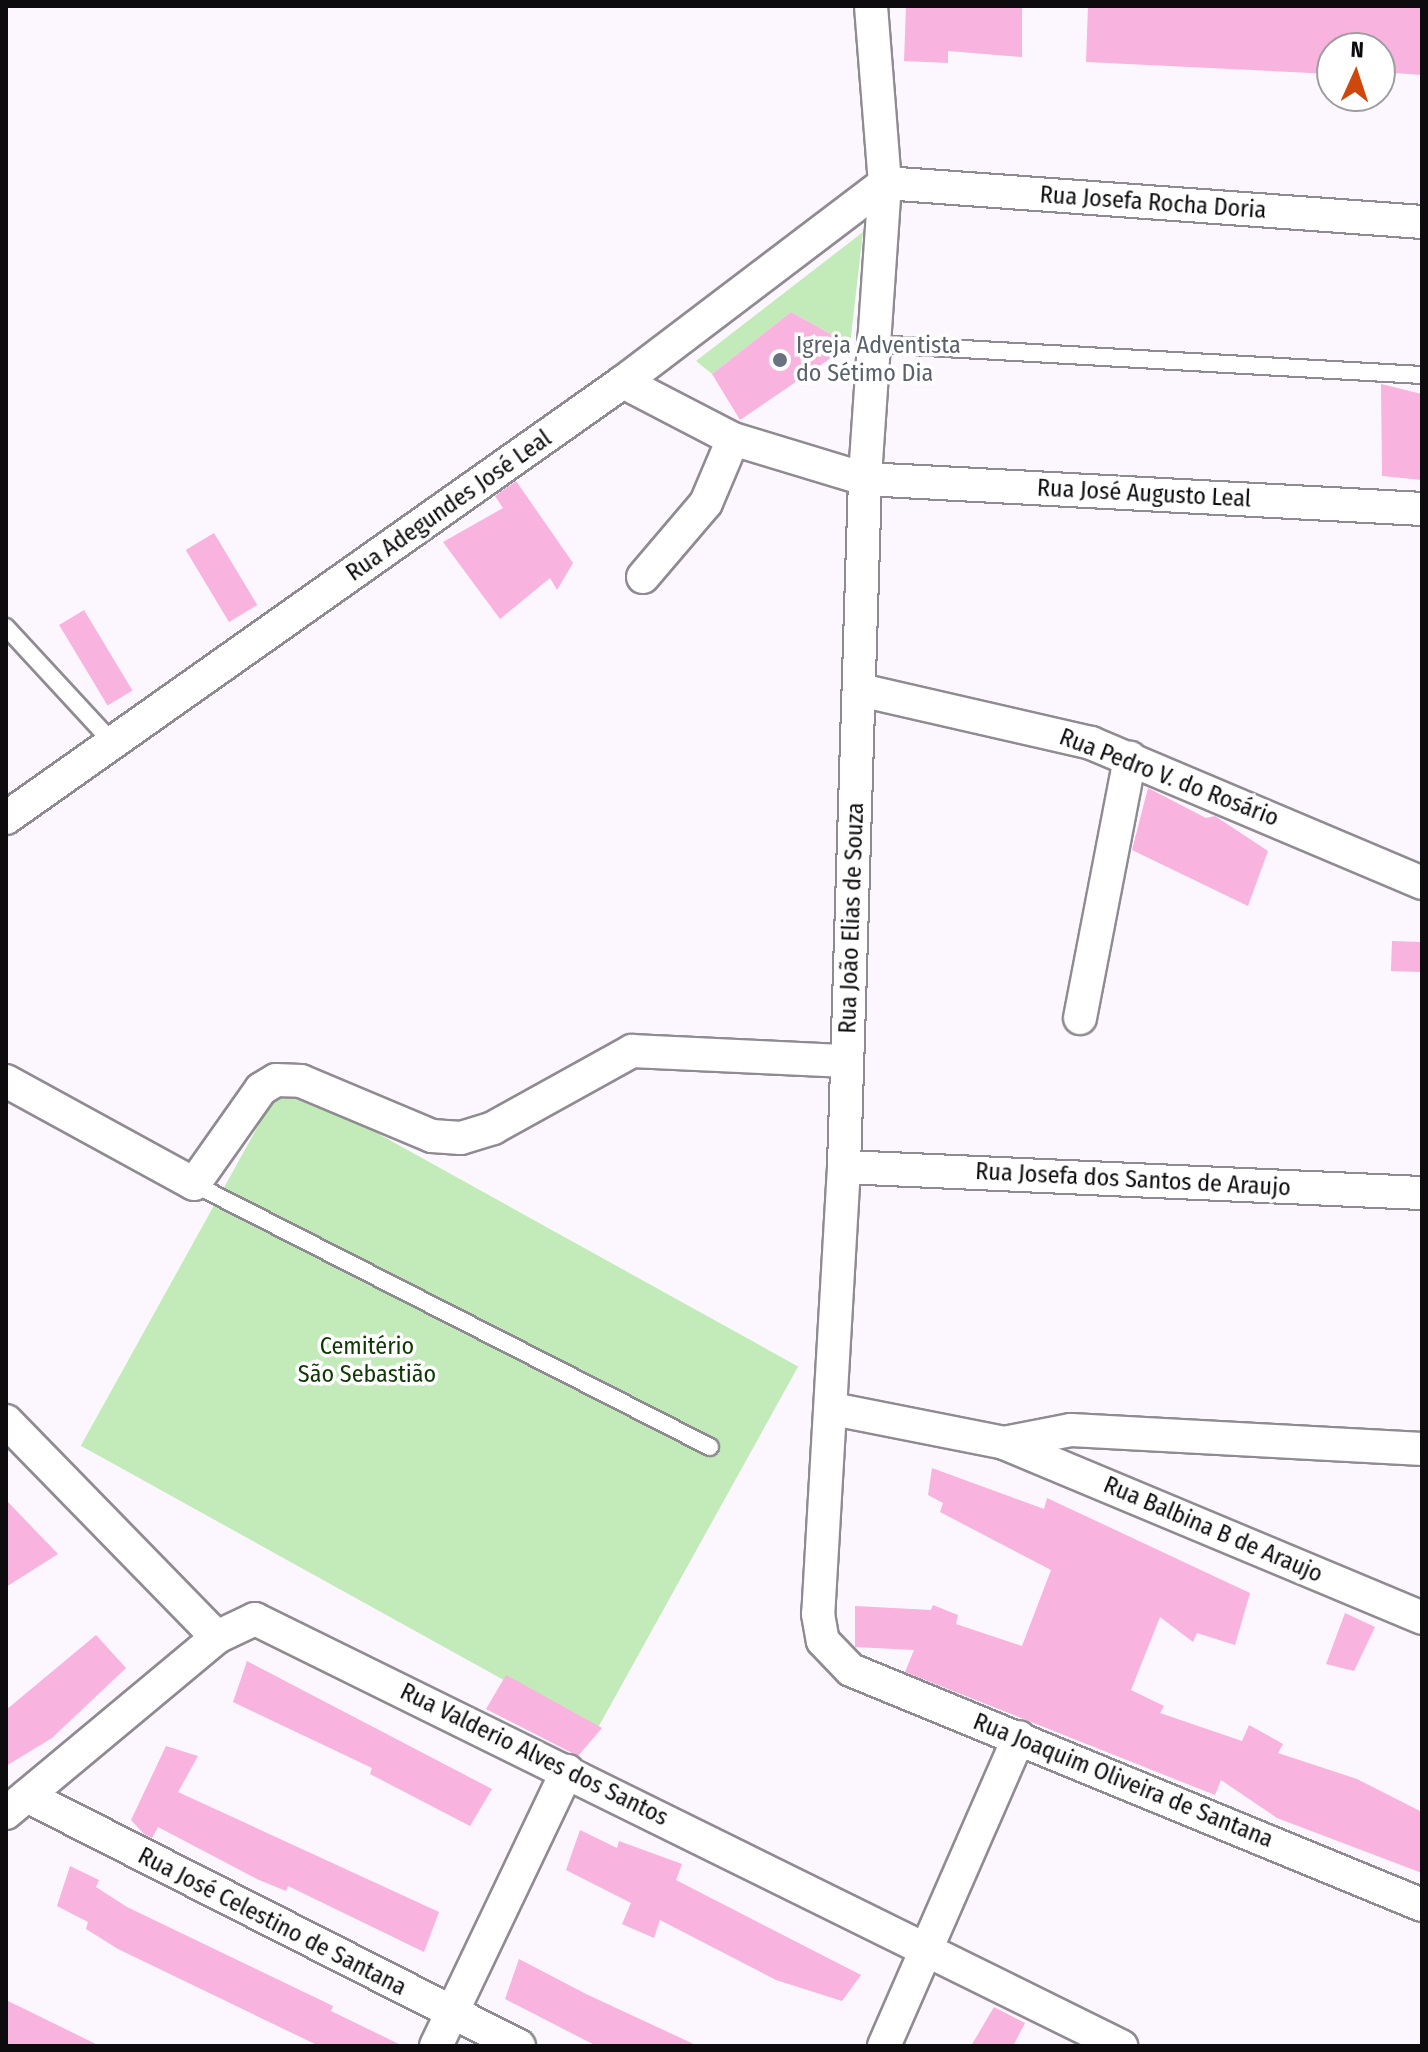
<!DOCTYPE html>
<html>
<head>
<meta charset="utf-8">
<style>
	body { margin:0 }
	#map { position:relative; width:1428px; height:2052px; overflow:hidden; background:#fcf7fe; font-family:"Fira Sans Condensed",sans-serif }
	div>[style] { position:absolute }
	.green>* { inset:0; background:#c2ebb9; transform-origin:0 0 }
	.building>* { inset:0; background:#f8b3de; transform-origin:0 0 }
	.roads { filter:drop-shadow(2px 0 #908b92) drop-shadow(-2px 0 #908b92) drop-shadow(0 2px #908b92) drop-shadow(0 -2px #908b92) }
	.service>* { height:16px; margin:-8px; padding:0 8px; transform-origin:8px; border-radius:8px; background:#fff }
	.minor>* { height:32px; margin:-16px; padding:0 16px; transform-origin:16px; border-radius:16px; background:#fff }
	.dots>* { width:22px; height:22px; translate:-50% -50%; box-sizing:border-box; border:4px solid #fff; border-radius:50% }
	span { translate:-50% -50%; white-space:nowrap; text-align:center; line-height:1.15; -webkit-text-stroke:7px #fff; paint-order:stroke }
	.street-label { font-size:24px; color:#0d0b0e }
	.worship-label { font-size:24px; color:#5b616d }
	.left { translate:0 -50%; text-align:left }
	.park-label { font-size:24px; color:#0e3804 }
	.frame { position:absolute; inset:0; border:8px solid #0d0b0e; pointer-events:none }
	.north { position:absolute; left:1316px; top:32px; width:80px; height:80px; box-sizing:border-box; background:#fff; border:2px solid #9e9d9f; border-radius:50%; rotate:3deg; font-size:22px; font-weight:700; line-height:32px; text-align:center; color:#0d0b0e }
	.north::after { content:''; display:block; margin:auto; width:28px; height:36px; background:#ce480e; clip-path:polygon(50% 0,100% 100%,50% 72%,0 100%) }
</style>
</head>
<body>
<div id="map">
	<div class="green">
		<div style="clip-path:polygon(863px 232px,850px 345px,791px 312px,712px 374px,696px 361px)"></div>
		<div style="left:283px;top:1081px;width:589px;height:417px;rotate:29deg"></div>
	</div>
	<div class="building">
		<div style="clip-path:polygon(906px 6px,1022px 6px,1022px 57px,948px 51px,948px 63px,904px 61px)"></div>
		<div style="clip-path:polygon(1088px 6px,1422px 6px,1422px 75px,1380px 72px,1380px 48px,1332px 48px,1332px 74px,1086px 62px)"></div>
		<div style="clip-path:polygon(791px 312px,850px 345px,740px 420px,712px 374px)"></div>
		<div style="clip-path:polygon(1381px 384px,1422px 394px,1422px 480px,1382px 476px)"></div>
		<div style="clip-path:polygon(516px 481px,573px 563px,557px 590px,550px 578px,500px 619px,443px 542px,503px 508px,495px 496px)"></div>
		<div style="left:214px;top:533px;width:84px;height:33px;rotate:59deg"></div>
		<div style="left:84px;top:610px;width:94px;height:29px;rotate:59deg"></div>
		<div style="clip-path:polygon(1148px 788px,1206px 818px,1215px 816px,1268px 851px,1248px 906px,1132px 850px)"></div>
		<div style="left:1392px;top:941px;width:30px;height:30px;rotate:2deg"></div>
		<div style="clip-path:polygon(932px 1468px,1044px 1509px,1047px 1498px,1250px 1593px,1235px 1645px,1197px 1633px,1193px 1642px,1160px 1617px,1131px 1690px,1164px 1706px,1160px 1713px,1242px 1741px,1249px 1725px,1283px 1744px,1278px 1753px,1357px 1779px,1422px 1812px,1422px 1873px,1277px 1818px,1221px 1780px,1215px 1795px,905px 1672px,914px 1650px,855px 1647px,855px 1606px,931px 1610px,933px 1605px,958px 1615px,956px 1624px,1022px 1646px,1051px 1570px,940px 1512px,943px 1503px,928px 1495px)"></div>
		<div style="clip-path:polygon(6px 1500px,58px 1554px,6px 1587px)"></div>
		<div style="clip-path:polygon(1345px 1613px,1375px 1627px,1354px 1671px,1326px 1664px)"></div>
		<div style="clip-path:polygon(96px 1635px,126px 1668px,52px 1738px,6px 1766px,6px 1710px)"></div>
		<div style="clip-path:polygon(247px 1661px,492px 1789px,470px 1826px,370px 1774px,372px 1768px,233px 1702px)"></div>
		<div style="clip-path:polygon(506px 1675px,602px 1728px,578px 1756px,486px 1709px)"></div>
		<div style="clip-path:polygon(166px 1746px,198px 1756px,178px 1792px,439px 1912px,424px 1952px,288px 1886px,286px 1891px,259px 1880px,158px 1827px,152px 1838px,144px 1834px,131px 1820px)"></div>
		<div style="clip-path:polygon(580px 1830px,617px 1848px,619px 1841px,682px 1864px,676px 1880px,861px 1975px,842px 2001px,776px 1980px,660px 1920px,654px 1938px,622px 1924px,631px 1903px,566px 1870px)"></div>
		<div style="clip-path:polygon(70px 1866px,99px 1880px,96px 1887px,127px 1907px,333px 2006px,331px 2011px,403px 2046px,319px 2046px,118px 1949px,86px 1929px,88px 1922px,57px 1906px)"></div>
		<div style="clip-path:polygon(519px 1959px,586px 1994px,698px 2046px,597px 2046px,581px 2038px,505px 1999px)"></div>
		<div style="clip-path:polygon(6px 2000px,100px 2046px,6px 2046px)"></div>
		<div style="clip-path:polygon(994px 2007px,1025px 2023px,1013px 2046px,971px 2046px)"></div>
	</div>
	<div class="roads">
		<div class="service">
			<div style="left:874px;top:344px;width:549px;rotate:3.24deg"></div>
			<div style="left:6px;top:627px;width:158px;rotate:47.3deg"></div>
			<div style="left:194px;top:1184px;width:579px;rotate:27.01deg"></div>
		</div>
		<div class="minor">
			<div style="left:871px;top:6px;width:178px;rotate:85.5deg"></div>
			<div style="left:885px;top:183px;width:297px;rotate:93.9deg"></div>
			<div style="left:865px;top:479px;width:688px;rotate:91.75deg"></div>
			<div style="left:844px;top:1167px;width:448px;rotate:93.3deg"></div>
			<div style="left:818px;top:1614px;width:27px;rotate:80deg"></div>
			<div style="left:823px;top:1641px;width:40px;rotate:46deg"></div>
			<div style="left:851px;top:1670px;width:617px;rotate:22.37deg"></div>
			<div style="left:885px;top:183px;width:538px;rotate:4.15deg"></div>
			<div style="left:623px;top:382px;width:124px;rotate:27.4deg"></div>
			<div style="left:733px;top:439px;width:138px;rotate:16.9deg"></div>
			<div style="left:865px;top:479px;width:558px;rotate:3.08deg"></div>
			<div style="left:643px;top:577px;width:97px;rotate:-49.6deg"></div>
			<div style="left:706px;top:503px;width:69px;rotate:-67.1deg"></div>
			<div style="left:860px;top:690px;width:237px;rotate:12.9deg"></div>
			<div style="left:1091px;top:743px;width:359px;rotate:22.9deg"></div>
			<div style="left:6px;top:818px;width:756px;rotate:-35.25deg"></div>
			<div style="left:623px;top:382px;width:329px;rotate:-37.2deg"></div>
			<div style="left:1080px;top:1018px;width:265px;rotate:-79.1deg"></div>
			<div style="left:6px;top:1081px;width:214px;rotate:28.7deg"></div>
			<div style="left:194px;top:1184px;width:116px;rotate:-54.8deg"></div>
			<div style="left:261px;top:1089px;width:17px;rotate:-31deg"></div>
			<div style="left:276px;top:1080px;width:25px;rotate:2deg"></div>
			<div style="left:301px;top:1081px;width:142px;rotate:22.8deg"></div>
			<div style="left:432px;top:1136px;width:29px;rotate:4deg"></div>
			<div style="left:461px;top:1138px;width:34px;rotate:-17deg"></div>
			<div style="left:493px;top:1128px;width:159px;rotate:-29deg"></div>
			<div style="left:632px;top:1051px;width:215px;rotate:2.7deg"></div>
			<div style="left:844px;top:1167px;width:579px;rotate:2.58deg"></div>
			<div style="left:833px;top:1409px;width:174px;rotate:11.2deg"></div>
			<div style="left:1004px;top:1443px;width:453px;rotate:22.7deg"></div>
			<div style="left:6px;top:1421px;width:302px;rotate:45.7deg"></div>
			<div style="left:1004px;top:1443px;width:68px;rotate:-11deg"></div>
			<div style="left:1071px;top:1430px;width:352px;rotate:3.1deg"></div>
			<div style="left:27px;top:1796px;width:552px;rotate:26.94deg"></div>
			<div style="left:6px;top:1813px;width:275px;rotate:-39.8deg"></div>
			<div style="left:217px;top:1637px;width:42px;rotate:-25.3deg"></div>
			<div style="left:255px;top:1619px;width:966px;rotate:26.25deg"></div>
			<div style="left:436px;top:2046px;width:305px;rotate:-64.5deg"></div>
			<div style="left:884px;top:2046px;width:337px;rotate:-66.4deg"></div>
		</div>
	</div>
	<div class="dots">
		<div style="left:780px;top:360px;background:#6b7280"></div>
	</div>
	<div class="street-label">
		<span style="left:1153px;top:203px;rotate:4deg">Rua Josefa Rocha Doria</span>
		<span style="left:1144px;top:494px;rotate:3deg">Rua José Augusto Leal</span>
		<span style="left:449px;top:506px;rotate:-35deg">Rua Adegundes José Leal</span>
		<span style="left:1169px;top:778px;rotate:21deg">Rua Pedro V. do Rosário</span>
		<span style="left:852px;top:918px;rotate:-88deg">Rua João Elias de Souza</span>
		<span style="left:1133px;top:1180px;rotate:3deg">Rua Josefa dos Santos de Araujo</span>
		<span style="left:1213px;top:1530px;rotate:23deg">Rua Balbina B de Araujo</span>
		<span style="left:534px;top:1755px;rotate:26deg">Rua Valderio Alves dos Santos</span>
		<span style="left:1123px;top:1781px;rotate:22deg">Rua Joaquim Oliveira de Santana</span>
		<span style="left:272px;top:1922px;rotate:27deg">Rua José Celestino de Santana</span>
	</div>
	<div class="worship-label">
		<span class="left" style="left:796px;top:360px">Igreja Adventista<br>do Sétimo Dia</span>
	</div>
	<div class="park-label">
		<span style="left:367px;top:1361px">Cemitério<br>São Sebastião</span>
	</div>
	<div class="frame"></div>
	<div class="north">N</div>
</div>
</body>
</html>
